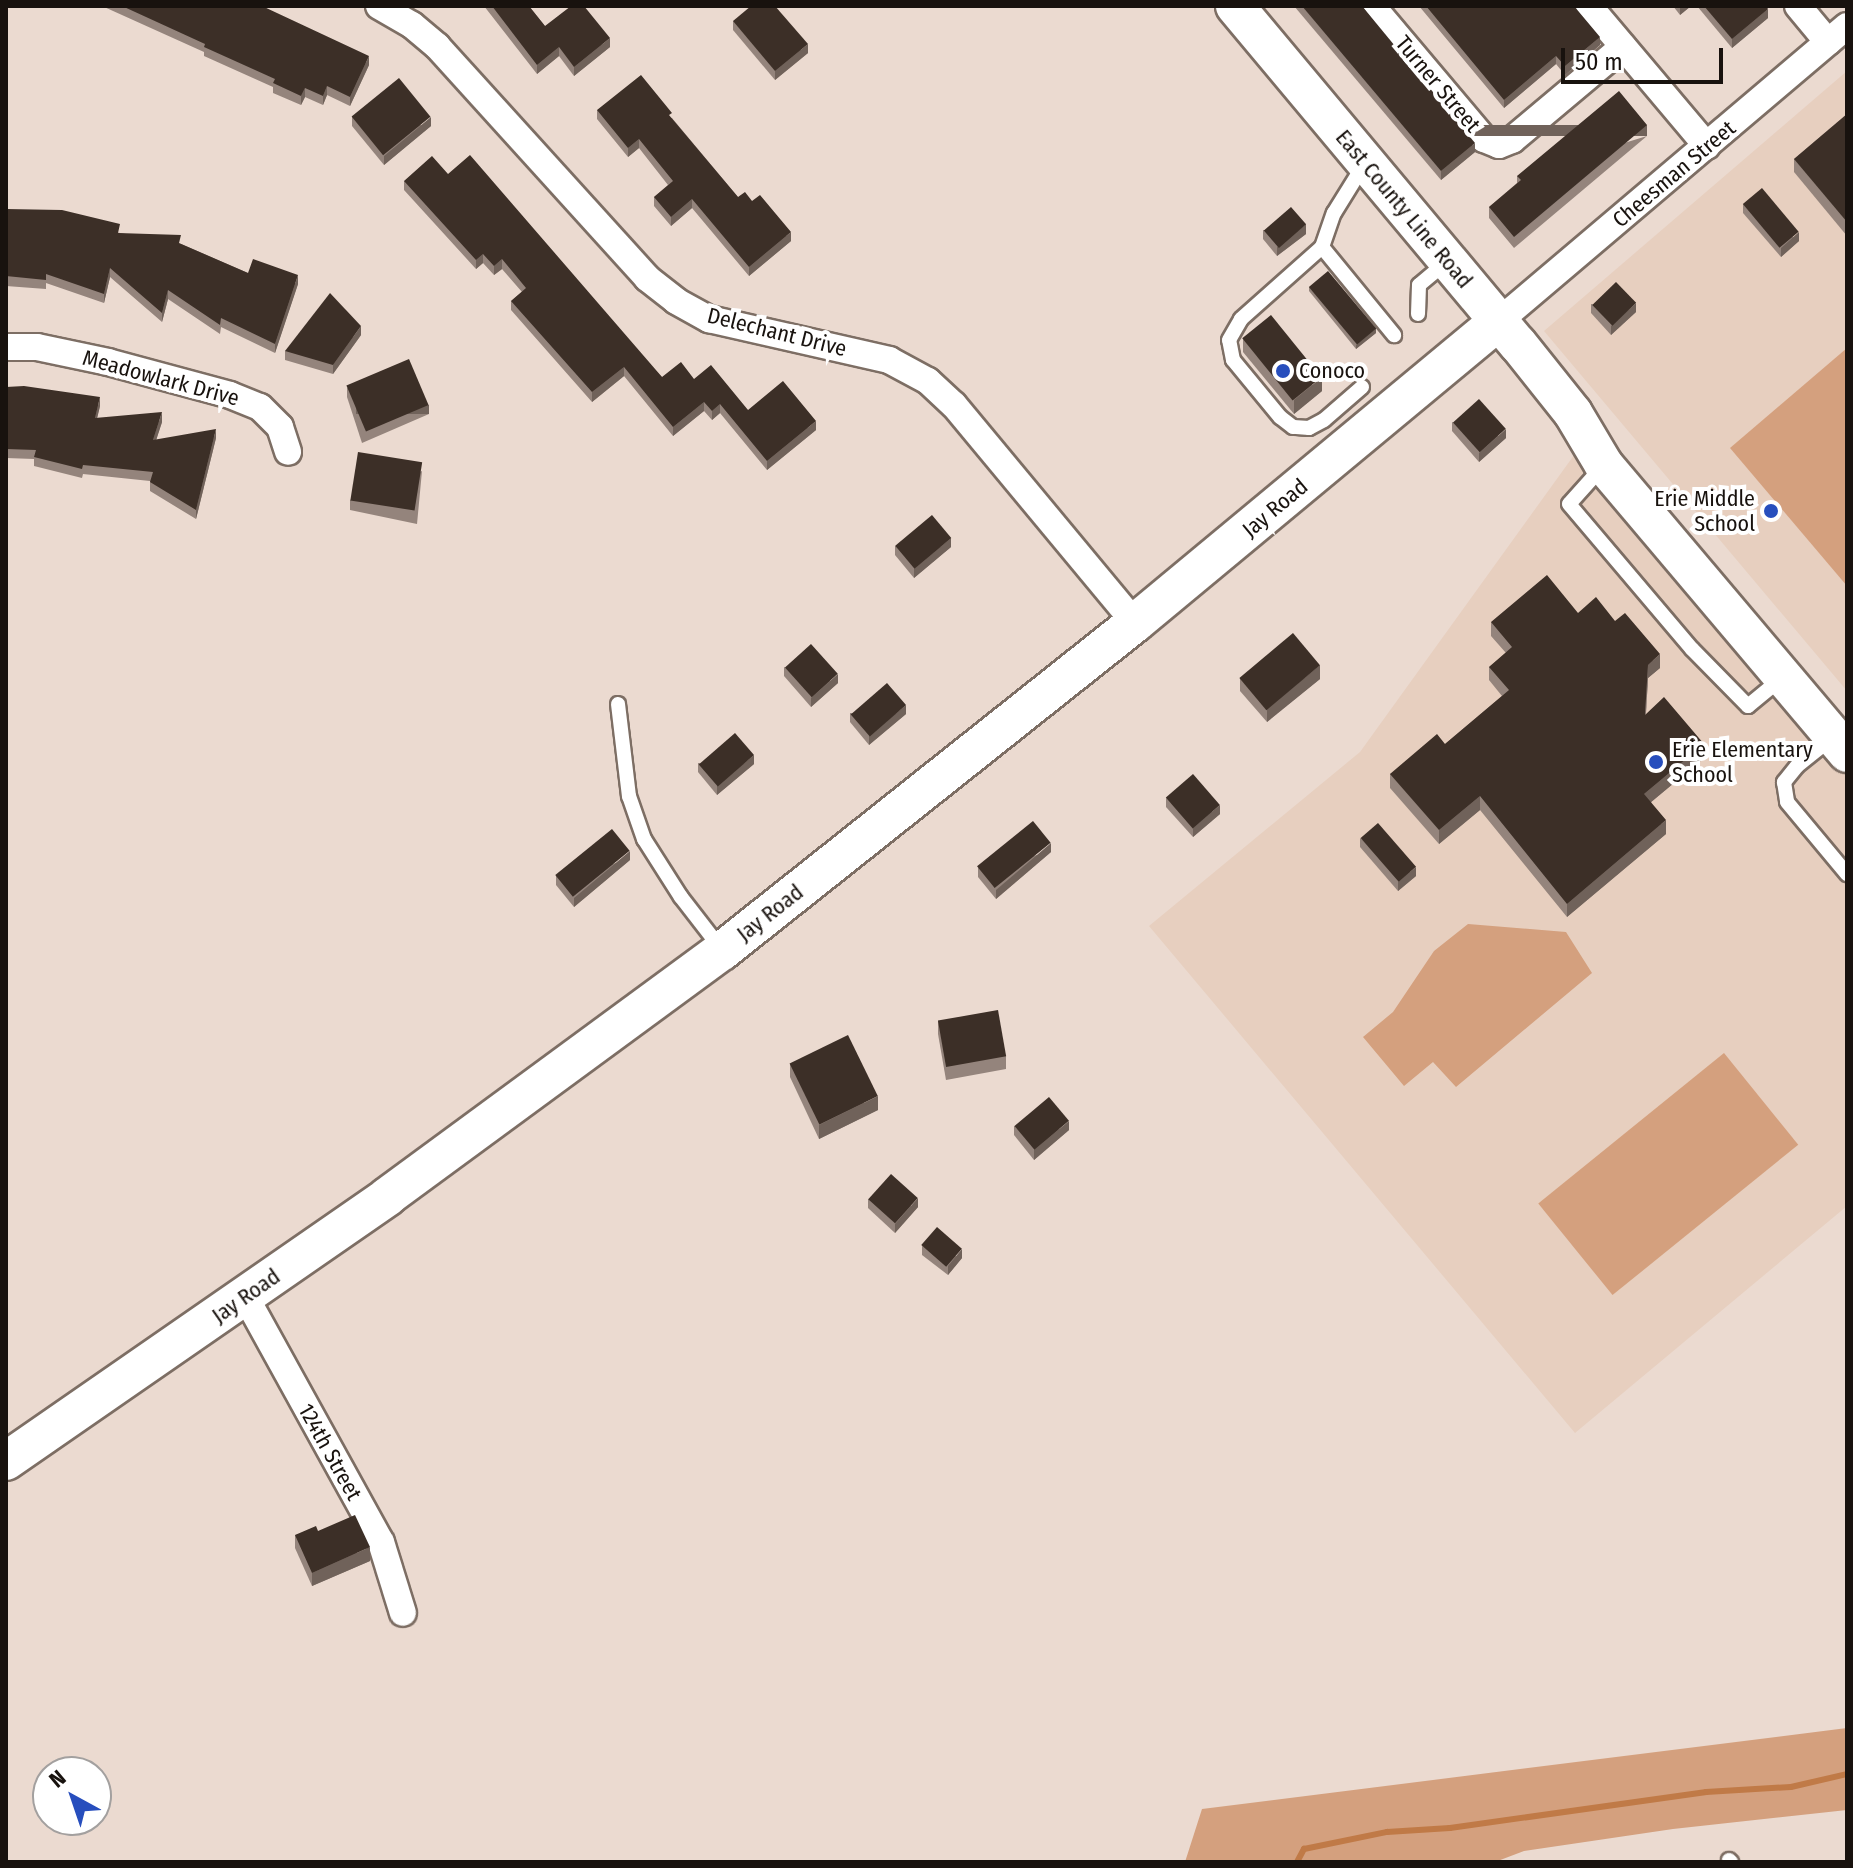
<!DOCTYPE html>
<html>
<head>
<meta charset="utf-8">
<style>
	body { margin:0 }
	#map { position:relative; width:1853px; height:1868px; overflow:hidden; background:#ebdad0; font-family:"Fira Sans Condensed",sans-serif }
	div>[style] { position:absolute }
	.built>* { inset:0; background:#e7cfbf }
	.green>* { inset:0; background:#d4a07e; transform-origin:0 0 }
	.stream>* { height:6px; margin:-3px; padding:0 3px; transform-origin:3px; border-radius:3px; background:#c07a47 }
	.roads { filter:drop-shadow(2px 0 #7d6e64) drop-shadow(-2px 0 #7d6e64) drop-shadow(0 2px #7d6e64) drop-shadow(0 -2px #7d6e64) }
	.lane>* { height:14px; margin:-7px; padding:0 7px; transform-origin:7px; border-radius:7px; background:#fff }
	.street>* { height:26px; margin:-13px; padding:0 13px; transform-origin:13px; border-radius:13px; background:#fff }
	.secondary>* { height:38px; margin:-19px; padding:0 19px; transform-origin:19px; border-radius:19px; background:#fff }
	.wall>* { inset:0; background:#94847c }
	.shaded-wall>* { inset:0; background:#70625a; transform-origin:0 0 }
	.building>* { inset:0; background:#3c2f27; transform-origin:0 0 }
	.dots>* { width:22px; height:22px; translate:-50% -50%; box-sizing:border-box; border:4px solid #fff; border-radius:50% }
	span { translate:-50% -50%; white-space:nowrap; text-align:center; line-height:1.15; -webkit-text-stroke:8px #fff; paint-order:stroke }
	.street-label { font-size:22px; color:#18120e }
	.poi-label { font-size:22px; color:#18120e }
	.left { translate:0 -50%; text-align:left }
	.right { translate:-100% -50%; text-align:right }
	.frame { position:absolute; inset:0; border:8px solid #18120e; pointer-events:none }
	.north { position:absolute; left:32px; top:1756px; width:80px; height:80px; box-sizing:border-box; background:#fff; border:2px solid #a3a09f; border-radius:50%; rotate:320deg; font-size:22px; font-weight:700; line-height:32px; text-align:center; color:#18120e }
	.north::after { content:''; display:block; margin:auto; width:28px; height:36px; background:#274ebd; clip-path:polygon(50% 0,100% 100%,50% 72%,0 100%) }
	.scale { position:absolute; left:1561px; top:48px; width:162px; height:36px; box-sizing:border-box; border:4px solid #18120e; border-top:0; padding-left:10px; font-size:24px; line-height:28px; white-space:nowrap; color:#18120e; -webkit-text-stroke:6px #fff; paint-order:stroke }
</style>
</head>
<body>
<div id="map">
	<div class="built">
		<div style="clip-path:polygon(1847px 71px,1847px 691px,1544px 331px)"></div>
		<div style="clip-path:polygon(1577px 451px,1847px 764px,1847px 1206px,1575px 1433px,1149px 926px,1360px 752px)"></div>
	</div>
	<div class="green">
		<div style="clip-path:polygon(1847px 348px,1847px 586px,1730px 448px)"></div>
		<div style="clip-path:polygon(1468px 924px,1566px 932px,1592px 973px,1456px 1087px,1433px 1062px,1404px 1086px,1363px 1037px,1393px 1012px,1434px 951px)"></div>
		<div style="left:1724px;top:1053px;width:118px;height:239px;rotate:51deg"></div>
		<div style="clip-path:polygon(1847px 1728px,1847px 1810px,1673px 1829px,1524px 1851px,1495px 1862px,1185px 1862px,1202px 1809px)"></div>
	</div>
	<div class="stream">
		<div style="left:1297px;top:1862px;width:15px;rotate:-62deg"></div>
		<div style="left:1304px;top:1849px;width:85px;rotate:-11.6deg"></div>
		<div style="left:1387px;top:1832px;width:63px;rotate:-3.6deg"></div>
		<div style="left:1450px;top:1828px;width:259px;rotate:-8deg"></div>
		<div style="left:1706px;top:1792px;width:85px;rotate:-3.4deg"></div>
		<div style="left:1791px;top:1787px;width:57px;rotate:-13.1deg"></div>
	</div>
	<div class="roads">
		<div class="lane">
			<div style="left:1322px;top:247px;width:114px;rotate:50.7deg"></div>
			<div style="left:1418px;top:314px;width:29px;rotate:-88deg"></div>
			<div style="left:1419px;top:285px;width:38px;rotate:-40deg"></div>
			<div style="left:1362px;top:387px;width:50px;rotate:139deg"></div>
			<div style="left:1324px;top:420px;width:17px;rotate:152deg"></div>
			<div style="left:1309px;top:428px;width:16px;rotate:-176deg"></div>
			<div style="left:1293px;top:427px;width:16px;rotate:-142deg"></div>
			<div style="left:1280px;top:417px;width:74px;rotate:-129.5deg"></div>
			<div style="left:1233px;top:360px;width:20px;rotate:-101deg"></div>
			<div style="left:1229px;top:340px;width:24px;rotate:-60deg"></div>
			<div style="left:1241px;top:319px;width:108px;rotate:-41.6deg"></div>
			<div style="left:1322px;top:247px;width:36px;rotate:-71deg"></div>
			<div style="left:1334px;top:213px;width:59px;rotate:-58.2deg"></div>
			<div style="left:1604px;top:465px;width:52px;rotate:131.9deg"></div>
			<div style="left:1569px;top:504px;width:190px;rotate:49.7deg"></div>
			<div style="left:1692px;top:649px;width:80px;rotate:45.5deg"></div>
			<div style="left:1748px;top:706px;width:44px;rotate:-39.5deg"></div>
			<div style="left:618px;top:704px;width:93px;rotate:83.2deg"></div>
			<div style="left:629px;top:796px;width:46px;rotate:70.8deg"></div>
			<div style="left:644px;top:839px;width:69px;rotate:57.5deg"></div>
			<div style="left:681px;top:897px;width:67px;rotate:52.3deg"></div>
			<div style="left:1833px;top:737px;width:46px;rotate:141.1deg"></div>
			<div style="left:1797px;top:766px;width:21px;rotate:129deg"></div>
			<div style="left:1784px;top:782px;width:20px;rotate:81deg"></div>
			<div style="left:1787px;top:802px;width:94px;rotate:50.2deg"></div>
			<div style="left:1729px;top:1860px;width:3px;rotate:45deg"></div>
		</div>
		<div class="street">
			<div style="left:379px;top:6px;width:38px;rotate:30deg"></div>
			<div style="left:412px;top:25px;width:33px;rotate:40deg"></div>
			<div style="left:437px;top:46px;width:313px;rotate:47.8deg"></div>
			<div style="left:647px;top:278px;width:37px;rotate:38deg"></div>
			<div style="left:676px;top:301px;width:38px;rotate:29deg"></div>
			<div style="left:709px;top:319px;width:185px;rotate:12.8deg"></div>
			<div style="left:889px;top:360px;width:44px;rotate:28.3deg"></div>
			<div style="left:928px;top:381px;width:35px;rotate:43deg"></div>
			<div style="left:954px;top:405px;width:283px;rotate:50.3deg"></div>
			<div style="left:1372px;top:6px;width:174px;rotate:49.9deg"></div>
			<div style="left:1484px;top:139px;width:16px;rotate:22deg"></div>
			<div style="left:1499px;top:145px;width:14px;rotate:-21deg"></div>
			<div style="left:1512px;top:140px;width:145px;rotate:-40deg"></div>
			<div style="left:1589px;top:6px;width:183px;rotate:49.9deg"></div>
			<div style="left:1798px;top:6px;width:47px;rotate:50.2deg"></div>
			<div style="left:1499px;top:321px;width:456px;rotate:-40.3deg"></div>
			<div style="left:6px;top:347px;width:31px"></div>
			<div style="left:37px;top:347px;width:73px;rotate:11.9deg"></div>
			<div style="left:108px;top:362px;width:126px;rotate:15.1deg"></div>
			<div style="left:230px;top:395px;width:32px;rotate:22deg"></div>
			<div style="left:260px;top:407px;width:28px;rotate:45deg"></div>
			<div style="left:280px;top:427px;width:26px;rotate:72deg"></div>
			<div style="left:245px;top:1296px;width:281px;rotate:61.1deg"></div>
			<div style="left:381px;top:1542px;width:74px;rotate:72.8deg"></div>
		</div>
		<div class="secondary">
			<div style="left:1235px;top:6px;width:441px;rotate:50.1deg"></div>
			<div style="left:1518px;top:344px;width:88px;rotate:51.4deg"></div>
			<div style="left:1573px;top:413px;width:61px;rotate:59.2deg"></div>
			<div style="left:1604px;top:465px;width:377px;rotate:49.8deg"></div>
			<div style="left:6px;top:1461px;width:465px;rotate:-34.7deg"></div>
			<div style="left:388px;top:1196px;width:414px;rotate:-36.3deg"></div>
			<div style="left:722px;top:951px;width:527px;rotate:-38.46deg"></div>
			<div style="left:1135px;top:623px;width:473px;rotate:-39.7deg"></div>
		</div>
	</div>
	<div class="wall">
		<div style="clip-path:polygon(102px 6px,262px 6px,369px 65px,350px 106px,327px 95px,323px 105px,305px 97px,301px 105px,273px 93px,273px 87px,204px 56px,204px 52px)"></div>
		<div style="clip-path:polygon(484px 6px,529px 6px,545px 26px,610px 47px,574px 76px,559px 56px,537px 74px)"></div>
		<div style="clip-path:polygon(1294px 6px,1362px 6px,1475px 152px,1441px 180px)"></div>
		<div style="clip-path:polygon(1419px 6px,1574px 6px,1600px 45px,1565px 75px,1556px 64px,1504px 108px)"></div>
		<div style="clip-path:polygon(1673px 6px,1691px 6px,1680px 15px)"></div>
		<div style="clip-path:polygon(1697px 6px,1766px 6px,1768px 18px,1732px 48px)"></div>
		<div style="clip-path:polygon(733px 21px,808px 53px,775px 80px,733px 30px)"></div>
		<div style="clip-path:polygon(597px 110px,672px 118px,738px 197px,752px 201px,791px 241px,749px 276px,692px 208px,671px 226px,654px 206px,654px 197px,668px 185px,639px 148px,628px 157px,597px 119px)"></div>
		<div style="clip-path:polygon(1847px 114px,1847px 236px,1794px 172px,1794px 159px)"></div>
		<div style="clip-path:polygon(352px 117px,431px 126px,384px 165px,352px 126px)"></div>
		<div style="clip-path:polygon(1647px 136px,1514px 248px,1489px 218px,1489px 207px,1517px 183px,1517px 176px)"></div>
		<div style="clip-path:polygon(448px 174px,662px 377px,694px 379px,748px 410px,816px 430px,767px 470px,720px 413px,712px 420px,704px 411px,673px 436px,624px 376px,592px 402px,511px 310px,511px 301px,522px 292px,502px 269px,494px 275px,483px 263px,476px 269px,404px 190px,404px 181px)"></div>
		<div style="clip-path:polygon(1743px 204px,1799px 241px,1781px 257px,1743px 213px)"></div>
		<div style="clip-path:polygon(6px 209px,120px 233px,181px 244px,248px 273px,298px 284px,275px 353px,221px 327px,220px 334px,168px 299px,162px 322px,110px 277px,104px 303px,46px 283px,46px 289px,6px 286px)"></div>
		<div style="clip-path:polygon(1263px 230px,1306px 234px,1277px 256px,1263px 239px)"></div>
		<div style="clip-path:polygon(1309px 287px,1376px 333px,1356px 349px,1309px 291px)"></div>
		<div style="clip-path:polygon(1591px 304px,1636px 312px,1611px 335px,1591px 313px)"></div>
		<div style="clip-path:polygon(361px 335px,333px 374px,285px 360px,285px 351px)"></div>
		<div style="clip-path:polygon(1243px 339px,1322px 391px,1294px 414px,1243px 352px)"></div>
		<div style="clip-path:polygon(6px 387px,100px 406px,97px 418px,162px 422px,156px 440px,216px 438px,196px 519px,150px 491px,150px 481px,83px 474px,82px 478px,34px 466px,34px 459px,6px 458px)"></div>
		<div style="clip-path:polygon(347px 388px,429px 414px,362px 443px,347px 397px)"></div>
		<div style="clip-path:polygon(1452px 422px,1506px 438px,1479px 462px,1452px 431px)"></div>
		<div style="clip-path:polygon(422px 471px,417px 524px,350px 510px,350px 500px)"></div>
		<div style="clip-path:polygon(895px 546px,951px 547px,914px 578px,895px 555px)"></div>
		<div style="clip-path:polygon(1578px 613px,1615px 621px,1660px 668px,1648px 678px,1646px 714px,1704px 758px,1651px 802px,1666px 834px,1567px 917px,1480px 810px,1439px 844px,1390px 788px,1390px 774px,1445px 744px,1502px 696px,1489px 680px,1489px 667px,1506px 653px,1491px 636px,1491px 622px)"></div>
		<div style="clip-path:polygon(784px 667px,838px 683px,811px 707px,784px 676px)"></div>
		<div style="clip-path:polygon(1240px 678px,1320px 679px,1267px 722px,1240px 691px)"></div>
		<div style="clip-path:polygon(850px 713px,906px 714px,869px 745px,850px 722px)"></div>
		<div style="clip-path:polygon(698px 763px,754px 764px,717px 795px,698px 772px)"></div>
		<div style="clip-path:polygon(1166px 798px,1220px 814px,1193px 837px,1166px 807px)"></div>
		<div style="clip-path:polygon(1360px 838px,1416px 876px,1398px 891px,1360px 847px)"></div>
		<div style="clip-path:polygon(1051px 852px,996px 899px,978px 877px,978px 868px)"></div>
		<div style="clip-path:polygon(630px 860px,574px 907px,556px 885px,556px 876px)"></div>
		<div style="clip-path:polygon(938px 1021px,1006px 1056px,1006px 1069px,946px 1080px,938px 1034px)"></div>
		<div style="clip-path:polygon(790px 1064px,878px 1110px,819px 1139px,790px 1077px)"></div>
		<div style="clip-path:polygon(1014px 1126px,1069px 1130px,1034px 1160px,1014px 1135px)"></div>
		<div style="clip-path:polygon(868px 1199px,918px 1207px,895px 1233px,868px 1208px)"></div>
		<div style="clip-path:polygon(922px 1246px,962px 1258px,948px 1275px,922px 1255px)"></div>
		<div style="clip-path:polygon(318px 1531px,370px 1561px,312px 1586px,295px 1548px,295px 1535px)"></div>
	</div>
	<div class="shaded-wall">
		<div style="clip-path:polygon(1680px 6px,1691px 6px,1680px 15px)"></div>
		<div style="clip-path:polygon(1768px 9px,1768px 18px,1732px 48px,1732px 39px)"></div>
		<div style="clip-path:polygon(1600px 37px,1600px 45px,1565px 75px,1565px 66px)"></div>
		<div style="clip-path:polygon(610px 38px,610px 47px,574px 76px,574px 67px)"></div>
		<div style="clip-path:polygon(808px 44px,808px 53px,775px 80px,775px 71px)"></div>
		<div style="clip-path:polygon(559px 47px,559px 56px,537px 74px,537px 65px)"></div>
		<div style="clip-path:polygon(369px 56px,369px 65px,350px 106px,350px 97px)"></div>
		<div style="clip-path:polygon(1556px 56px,1556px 64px,1504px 108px,1504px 100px)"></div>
		<div style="clip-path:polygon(327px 86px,327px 95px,323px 105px,323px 96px)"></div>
		<div style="clip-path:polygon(305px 88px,305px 97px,301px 105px,301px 96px)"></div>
		<div style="clip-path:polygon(431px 117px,431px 126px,384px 165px,384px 156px)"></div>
		<div style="left:1647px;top:125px;width:11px;height:174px;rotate:90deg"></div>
		<div style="clip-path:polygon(639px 139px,639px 148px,628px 157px,628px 148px)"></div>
		<div style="clip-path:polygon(1475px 143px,1475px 152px,1441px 180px,1441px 171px)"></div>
		<div style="clip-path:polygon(692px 199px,692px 208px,671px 226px,671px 217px)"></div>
		<div style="clip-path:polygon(1306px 224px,1306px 234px,1277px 256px,1277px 247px)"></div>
		<div style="clip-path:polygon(791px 232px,791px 241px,749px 276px,749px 267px)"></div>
		<div style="clip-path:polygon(1799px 232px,1799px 241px,1781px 257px,1781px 248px)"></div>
		<div style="clip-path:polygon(483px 254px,483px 263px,476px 269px,476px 260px)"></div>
		<div style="clip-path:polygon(502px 259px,502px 269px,494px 275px,494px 266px)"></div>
		<div style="clip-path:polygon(110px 268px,110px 277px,104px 303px,104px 294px)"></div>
		<div style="clip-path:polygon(298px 275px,298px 284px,275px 353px,275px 344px)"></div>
		<div style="clip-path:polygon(168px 290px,168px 299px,162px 322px,162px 313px)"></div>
		<div style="clip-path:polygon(1636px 303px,1636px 312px,1611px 335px,1611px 326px)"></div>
		<div style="clip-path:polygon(361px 326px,361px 335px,333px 374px,333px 365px)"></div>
		<div style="clip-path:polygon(1376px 328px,1376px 333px,1356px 349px,1356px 345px)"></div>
		<div style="clip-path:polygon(624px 367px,624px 376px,592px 402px,592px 392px)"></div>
		<div style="clip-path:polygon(1322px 377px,1322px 391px,1294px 414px,1294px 400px)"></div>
		<div style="clip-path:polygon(100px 397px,100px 406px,95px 427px,95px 418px)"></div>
		<div style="clip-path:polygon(704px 402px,704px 411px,673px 436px,673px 427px)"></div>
		<div style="clip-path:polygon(720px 404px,720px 413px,712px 420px,712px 411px)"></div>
		<div style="left:429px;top:405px;width:9px;height:73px;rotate:90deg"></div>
		<div style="clip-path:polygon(162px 412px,162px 422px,153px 450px,153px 440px)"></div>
		<div style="clip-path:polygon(816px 421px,816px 430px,767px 470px,767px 461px)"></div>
		<div style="clip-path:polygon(216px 429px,216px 438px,196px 519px,196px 510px)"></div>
		<div style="clip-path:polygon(1506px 429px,1506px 438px,1479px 462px,1479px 453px)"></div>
		<div style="clip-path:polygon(951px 538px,951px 547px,914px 578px,914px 569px)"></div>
		<div style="clip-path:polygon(1660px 654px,1660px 668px,1648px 678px,1645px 728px,1648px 665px)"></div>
		<div style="clip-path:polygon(1320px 665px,1320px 679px,1267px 722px,1267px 709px)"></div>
		<div style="clip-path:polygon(838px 674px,838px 683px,811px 707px,811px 698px)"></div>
		<div style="clip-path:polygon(906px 705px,906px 714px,869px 745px,869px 736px)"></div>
		<div style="clip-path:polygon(1704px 744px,1704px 758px,1644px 808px,1644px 794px)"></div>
		<div style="clip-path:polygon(754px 755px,754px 764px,717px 795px,717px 786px)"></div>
		<div style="clip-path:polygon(1480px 796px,1480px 810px,1439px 844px,1439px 830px)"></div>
		<div style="clip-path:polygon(1220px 805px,1220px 814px,1193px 837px,1193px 828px)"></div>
		<div style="clip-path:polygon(1666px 820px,1666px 834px,1567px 917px,1567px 904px)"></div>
		<div style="clip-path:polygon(1051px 843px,1051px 852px,996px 899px,996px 890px)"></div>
		<div style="clip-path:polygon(630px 851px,630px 860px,574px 907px,574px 898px)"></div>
		<div style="clip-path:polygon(1416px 867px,1416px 876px,1398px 891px,1398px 882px)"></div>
		<div style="clip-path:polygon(878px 1096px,878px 1110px,819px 1139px,819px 1125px)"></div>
		<div style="clip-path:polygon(1069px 1121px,1069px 1130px,1034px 1160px,1034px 1150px)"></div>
		<div style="clip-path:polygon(918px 1198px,918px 1207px,895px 1233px,895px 1224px)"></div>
		<div style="clip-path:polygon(962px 1249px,962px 1258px,948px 1275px,948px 1266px)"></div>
		<div style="clip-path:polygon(370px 1547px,370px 1561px,312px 1586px,312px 1573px)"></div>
	</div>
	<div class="building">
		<div style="clip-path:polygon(122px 6px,262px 6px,369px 56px,350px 97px,327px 86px,323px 96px,305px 88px,301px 96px,273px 83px,275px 79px,204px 47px,205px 44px)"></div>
		<div style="clip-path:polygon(492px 6px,529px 6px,545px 26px,571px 6px,584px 6px,610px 38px,574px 67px,559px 47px,537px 65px)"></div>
		<div style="clip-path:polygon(751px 6px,775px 6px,808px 44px,775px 71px,733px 21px)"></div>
		<div style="clip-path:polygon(1302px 6px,1362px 6px,1475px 143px,1441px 171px)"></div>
		<div style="clip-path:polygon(1426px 6px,1574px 6px,1600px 37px,1565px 66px,1556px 56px,1504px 100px)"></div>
		<div style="clip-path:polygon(1704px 6px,1766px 6px,1768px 9px,1732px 39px)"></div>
		<div style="clip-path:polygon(641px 75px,672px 113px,669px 115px,738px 197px,745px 192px,752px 201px,760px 195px,791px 232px,749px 267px,692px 199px,671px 217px,654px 197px,673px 181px,639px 139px,628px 148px,597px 110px)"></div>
		<div style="left:399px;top:78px;width:50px;height:61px;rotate:51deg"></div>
		<div style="clip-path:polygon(1619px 91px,1647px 125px,1514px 237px,1489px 207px,1521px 180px,1517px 176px)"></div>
		<div style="clip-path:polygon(1847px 114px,1847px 222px,1794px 159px)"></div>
		<div style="clip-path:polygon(470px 155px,662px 377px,681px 362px,694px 379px,711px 365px,748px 410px,783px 381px,816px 421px,767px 461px,720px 404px,712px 411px,704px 402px,673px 427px,624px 367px,592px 392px,511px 301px,526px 288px,502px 259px,494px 266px,483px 254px,476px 260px,404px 181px,432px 156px,448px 174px)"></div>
		<div style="left:1762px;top:188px;width:57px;height:25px;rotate:50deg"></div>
		<div style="left:1291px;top:207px;width:23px;height:36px;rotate:49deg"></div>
		<div style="clip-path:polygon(6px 209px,62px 210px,120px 224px,118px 233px,181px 235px,179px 243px,248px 273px,253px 259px,298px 275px,275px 344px,221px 318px,220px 325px,168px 290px,162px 313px,110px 268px,104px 294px,46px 274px,46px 280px,6px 276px)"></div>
		<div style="left:1328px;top:271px;width:75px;height:25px;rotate:50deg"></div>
		<div style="left:1616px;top:282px;width:29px;height:33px;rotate:46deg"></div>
		<div style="clip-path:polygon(330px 293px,361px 326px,333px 365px,285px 351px)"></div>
		<div style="left:1271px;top:315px;width:80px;height:37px;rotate:51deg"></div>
		<div style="left:409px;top:359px;width:50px;height:68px;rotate:67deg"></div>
		<div style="clip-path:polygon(24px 386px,100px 397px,95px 418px,162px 412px,153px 440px,216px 429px,196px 510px,150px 482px,153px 472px,83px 465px,82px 469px,34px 457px,36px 450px,6px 449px,6px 387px)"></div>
		<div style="left:1479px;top:399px;width:40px;height:35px;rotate:48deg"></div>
		<div style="left:358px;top:452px;width:65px;height:49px;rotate:9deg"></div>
		<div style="left:932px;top:515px;width:30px;height:48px;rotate:50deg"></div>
		<div style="clip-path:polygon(1547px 575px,1578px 613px,1596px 597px,1615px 621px,1625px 613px,1660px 654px,1648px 665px,1645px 715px,1664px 697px,1704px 744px,1644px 794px,1666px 820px,1567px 904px,1480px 796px,1439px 830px,1390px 774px,1437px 734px,1445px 744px,1509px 690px,1489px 667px,1512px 647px,1491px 622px)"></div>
		<div style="left:1293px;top:633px;width:42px;height:70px;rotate:50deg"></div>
		<div style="left:811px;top:644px;width:40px;height:35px;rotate:48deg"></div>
		<div style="left:887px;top:683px;width:29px;height:48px;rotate:49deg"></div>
		<div style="left:735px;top:733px;width:29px;height:48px;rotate:49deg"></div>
		<div style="left:1193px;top:774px;width:41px;height:36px;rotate:49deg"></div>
		<div style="left:1033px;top:821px;width:28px;height:72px;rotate:51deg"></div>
		<div style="left:1378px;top:823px;width:58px;height:23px;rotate:49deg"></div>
		<div style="left:612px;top:829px;width:28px;height:73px;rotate:51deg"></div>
		<div style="left:998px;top:1010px;width:47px;height:61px;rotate:80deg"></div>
		<div style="left:848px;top:1035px;width:68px;height:65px;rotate:64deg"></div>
		<div style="left:1049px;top:1097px;width:31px;height:45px;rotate:50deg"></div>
		<div style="left:891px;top:1174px;width:36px;height:34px;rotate:42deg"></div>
		<div style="left:937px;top:1227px;width:33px;height:24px;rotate:41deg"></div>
		<div style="clip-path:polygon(355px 1515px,370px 1547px,312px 1573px,295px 1535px,316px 1526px,318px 1531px)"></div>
	</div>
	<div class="dots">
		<div style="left:1283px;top:371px;background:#274ebd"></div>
		<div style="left:1771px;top:511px;background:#274ebd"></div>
		<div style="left:1656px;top:762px;background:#274ebd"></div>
	</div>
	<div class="street-label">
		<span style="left:1438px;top:84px;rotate:50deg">Turner Street</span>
		<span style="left:1674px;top:174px;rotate:-40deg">Cheesman Street</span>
		<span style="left:1404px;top:209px;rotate:50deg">East County Line Road</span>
		<span style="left:777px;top:332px;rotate:14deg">Delechant Drive</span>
		<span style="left:161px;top:378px;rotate:15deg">Meadowlark Drive</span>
		<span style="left:1275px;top:508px;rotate:-40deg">Jay Road</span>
		<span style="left:770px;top:913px;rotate:-38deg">Jay Road</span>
		<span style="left:246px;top:1296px;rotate:-35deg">Jay Road</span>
		<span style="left:330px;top:1452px;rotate:61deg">124th Street</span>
	</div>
	<div class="poi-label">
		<span class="left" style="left:1299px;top:371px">Conoco</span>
		<span class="right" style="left:1755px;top:511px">Erie Middle<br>School</span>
		<span class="left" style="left:1672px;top:762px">Erie Elementary<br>School</span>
	</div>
	<div class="frame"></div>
	<div class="north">N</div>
	<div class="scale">50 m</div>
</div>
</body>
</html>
